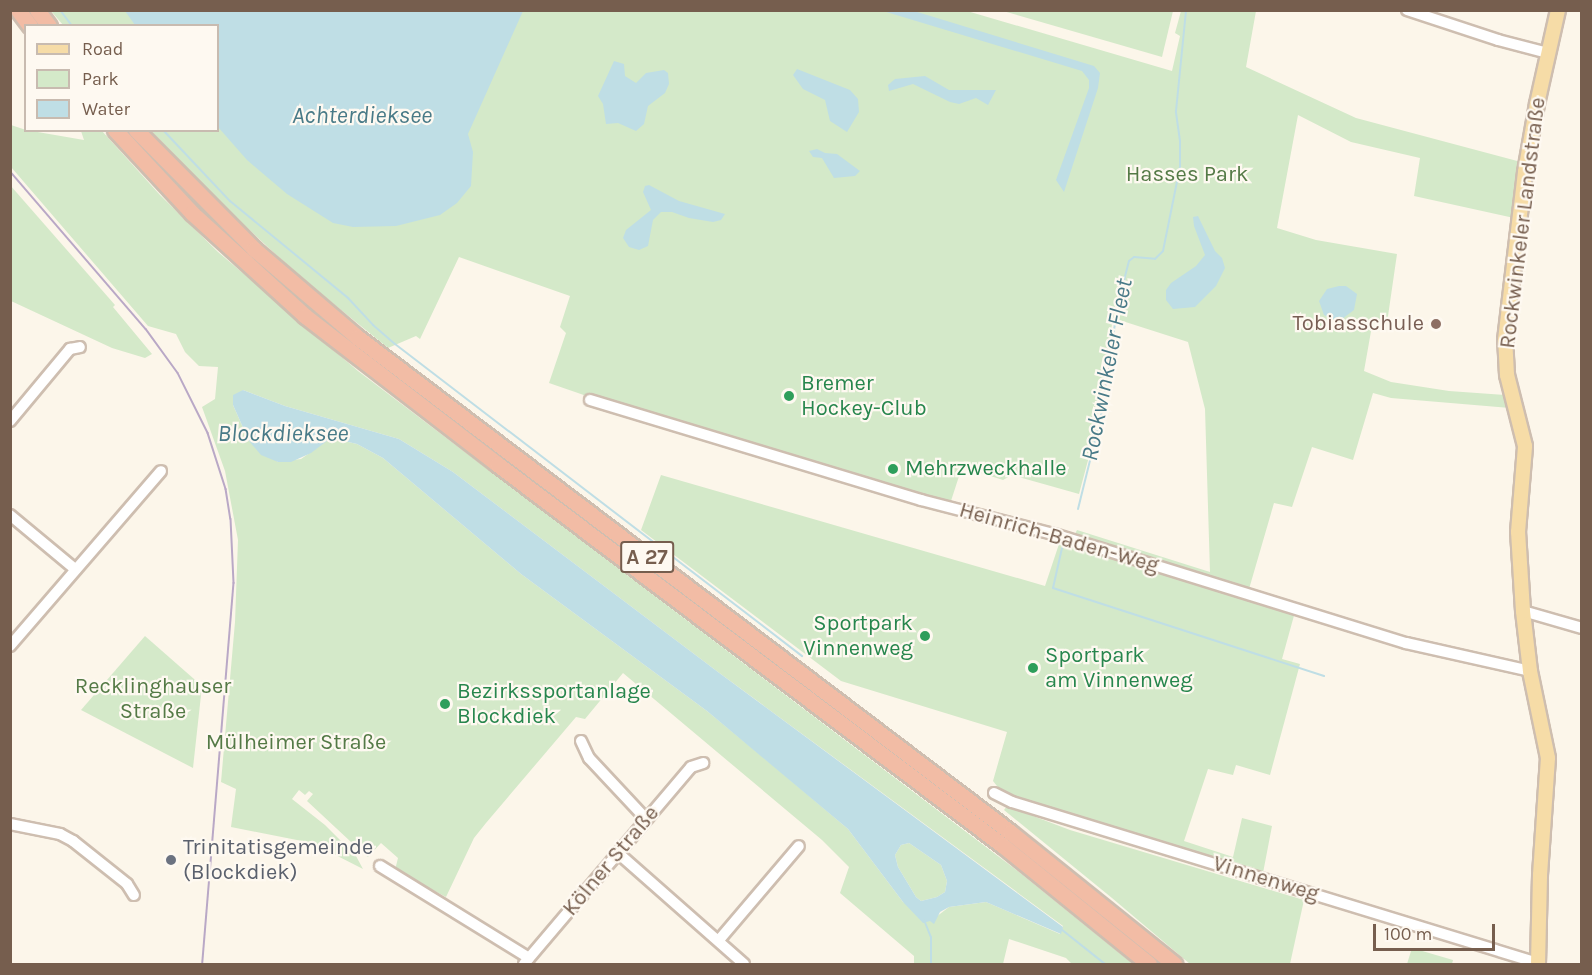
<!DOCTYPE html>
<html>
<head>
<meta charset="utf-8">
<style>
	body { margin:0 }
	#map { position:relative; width:1592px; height:975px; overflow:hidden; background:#fcf6ea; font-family:Karla,sans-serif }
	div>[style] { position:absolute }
	.green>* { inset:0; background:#d4e9c9 }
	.water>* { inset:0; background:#bfdee5 }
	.stream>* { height:2px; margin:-1px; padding:0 1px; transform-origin:1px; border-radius:1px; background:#bfdee5 }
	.roads { filter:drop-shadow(2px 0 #cebeb0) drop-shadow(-2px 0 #cebeb0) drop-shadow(0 2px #cebeb0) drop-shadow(0 -2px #cebeb0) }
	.minor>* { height:10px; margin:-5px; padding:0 5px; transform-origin:5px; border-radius:5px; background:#fff }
	.major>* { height:14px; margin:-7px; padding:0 7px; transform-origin:7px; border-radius:7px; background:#f6dca7 }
	.highway>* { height:15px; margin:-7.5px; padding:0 7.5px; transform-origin:7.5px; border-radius:7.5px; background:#f2bca5 }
	.tram>* { height:1.5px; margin:-0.75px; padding:0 0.75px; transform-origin:0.75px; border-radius:0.75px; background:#b9a8c6 }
	.dots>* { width:16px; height:16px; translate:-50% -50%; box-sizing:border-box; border:3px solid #fef9f1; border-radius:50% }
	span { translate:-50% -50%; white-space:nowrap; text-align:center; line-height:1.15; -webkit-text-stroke:4.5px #fef9f1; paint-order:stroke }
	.shield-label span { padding:2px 4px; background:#fef9f1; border:2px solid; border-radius:4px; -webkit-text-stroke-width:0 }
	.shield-label { font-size:21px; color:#765e4e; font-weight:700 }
	.park-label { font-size:22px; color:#547a46 }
	.street-label { font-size:22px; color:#765e4e }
	.education-label { font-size:22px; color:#785e54 }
	.right { translate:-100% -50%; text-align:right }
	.leisure-label { font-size:22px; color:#27864d }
	.left { translate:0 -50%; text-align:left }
	.worship-label { font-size:22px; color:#5b616d }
	.water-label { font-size:24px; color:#487a87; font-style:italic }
	.frame { position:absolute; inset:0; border:12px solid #765e4e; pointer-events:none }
	.legend { position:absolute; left:24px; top:24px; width:195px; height:108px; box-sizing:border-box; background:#fef9f1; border:2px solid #c8bbb0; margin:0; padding:8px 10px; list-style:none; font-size:18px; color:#765e4e }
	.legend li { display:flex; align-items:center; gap:12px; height:30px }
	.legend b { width:30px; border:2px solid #c8bbb0 }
	.scale { position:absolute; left:1373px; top:924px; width:122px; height:27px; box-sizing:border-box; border:3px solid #765e4e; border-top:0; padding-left:8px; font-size:18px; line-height:21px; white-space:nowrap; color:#765e4e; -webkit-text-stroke:4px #fef9f1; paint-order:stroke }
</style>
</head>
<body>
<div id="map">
	<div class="green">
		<div style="clip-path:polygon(51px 11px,967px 11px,1172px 71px,1180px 36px,1175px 33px,1181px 11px,1256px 11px,1246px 67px,1356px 118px,1521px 162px,1514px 218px,1414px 196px,1420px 158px,1351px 142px,1298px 115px,1277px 228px,1316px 240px,1397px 254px,1387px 323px,1373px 320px,1364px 371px,1391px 382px,1449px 391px,1505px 395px,1510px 408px,1391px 398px,1373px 393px,1353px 460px,1312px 447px,1292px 507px,1274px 503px,1249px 589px,1073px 538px,1077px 530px,1210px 572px,1205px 409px,1188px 342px,1113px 318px,1095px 434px,1079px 494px,1012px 475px,1003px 480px,962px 467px,950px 504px,630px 411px,549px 383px,566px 333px,560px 327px,570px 296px,459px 257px,420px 339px,416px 336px,388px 348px,298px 275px,228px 210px,151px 131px,218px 130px,218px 26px,63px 25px)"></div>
		<div style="clip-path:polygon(1003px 11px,1173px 11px,1162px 57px)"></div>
		<div style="clip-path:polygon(evenodd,11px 125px,26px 130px,84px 140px,81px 131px,102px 131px,160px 195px,218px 252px,358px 371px,1019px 872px,1133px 964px,1072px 964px,1066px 958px,1009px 939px,1003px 964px,914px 964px,914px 956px,840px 893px,849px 867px,822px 840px,623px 673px,585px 719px,576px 717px,486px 823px,474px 838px,446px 897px,395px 870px,398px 858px,381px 843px,368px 857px,365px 855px,307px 801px,313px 794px,309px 791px,305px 795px,299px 790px,292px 799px,325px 825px,356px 856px,363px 869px,312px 843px,231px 827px,236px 789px,221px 782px,235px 622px,238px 540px,225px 471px,202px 407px,215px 399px,218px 367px,199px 366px,185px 352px,176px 334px,148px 326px,11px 167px,11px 125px,243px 390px,285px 406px,399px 439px,453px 472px,718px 672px,1063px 926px,1060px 934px,986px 902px,949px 907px,936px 917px,903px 902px,848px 829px,782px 773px,707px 711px,521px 574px,383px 458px,357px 444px,331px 438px,301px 459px,278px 462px,249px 441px,233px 405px,243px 390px)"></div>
		<div style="clip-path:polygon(10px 185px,115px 305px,113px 307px,152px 354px,145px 358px,112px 348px,11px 301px)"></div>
		<div style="clip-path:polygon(661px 475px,1045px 586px,1060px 541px,1295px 612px,1282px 659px,1300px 664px,1270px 775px,1236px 765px,1233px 775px,1208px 769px,1184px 841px,1233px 857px,1242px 818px,1272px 826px,1263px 873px,1013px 797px,1001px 791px,993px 781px,1007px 732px,841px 681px,641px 530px)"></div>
		<div style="clip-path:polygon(145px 636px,202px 686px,193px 768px,81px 710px)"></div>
		<div style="clip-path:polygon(1007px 806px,1070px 830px,1304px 900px,1290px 964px,1190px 964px,1112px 898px,1004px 810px)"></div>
		<div style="clip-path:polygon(909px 843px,941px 865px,947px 881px,945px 892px,937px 897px,921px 901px,916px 897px,898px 867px,895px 855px,901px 845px)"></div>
		<div style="clip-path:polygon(1412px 948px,1453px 960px,1452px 964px,1407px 964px)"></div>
	</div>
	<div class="water">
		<div style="clip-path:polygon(125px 11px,523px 11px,468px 134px,473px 152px,471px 186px,457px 203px,440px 215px,396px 226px,353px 227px,333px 223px,287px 194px,247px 160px,218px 127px,218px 26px,135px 25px)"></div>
		<div style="clip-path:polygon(883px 11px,914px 11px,1094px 66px,1100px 73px,1098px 88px,1064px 192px,1056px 180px,1089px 88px,1089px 80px,1082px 71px)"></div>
		<div style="clip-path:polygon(614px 61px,624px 64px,625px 76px,636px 83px,646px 73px,664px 70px,668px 73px,669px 84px,665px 93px,648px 106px,644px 124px,636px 131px,618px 123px,606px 124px,603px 104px,598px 96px)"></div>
		<div style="clip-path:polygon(797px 69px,850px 90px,858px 99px,859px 112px,847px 132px,830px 121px,825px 100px,803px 89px,793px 75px)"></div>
		<div style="clip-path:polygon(925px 76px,949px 90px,996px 90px,988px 105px,976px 98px,959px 104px,950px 102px,913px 84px,889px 91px,888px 85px,895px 79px)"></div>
		<div style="clip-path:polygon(817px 149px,825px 153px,837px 154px,860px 171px,855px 176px,834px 178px,822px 158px,813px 157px,809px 151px)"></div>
		<div style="clip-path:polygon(649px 185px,679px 201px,725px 214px,721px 220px,713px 222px,689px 218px,672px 212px,661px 212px,653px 220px,648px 246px,639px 250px,629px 247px,623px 238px,626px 230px,651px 210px,643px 192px,645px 186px)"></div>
		<div style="clip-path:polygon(1198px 216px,1215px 251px,1222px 258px,1225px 268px,1216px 286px,1195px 307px,1173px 309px,1166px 300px,1166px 290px,1171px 283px,1196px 266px,1205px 255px,1194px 226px,1193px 217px)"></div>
		<div style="clip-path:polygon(1339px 286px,1346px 286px,1357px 294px,1354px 310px,1338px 322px,1324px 315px,1319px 301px,1327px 289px)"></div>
		<div style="clip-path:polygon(evenodd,243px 390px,285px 406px,399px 439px,453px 472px,718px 672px,1063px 927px,1061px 934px,986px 902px,949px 907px,940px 912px,934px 924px,930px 921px,923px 923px,903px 902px,848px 829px,707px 711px,521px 574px,383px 458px,357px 444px,331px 438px,311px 453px,291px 462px,278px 462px,261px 455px,249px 441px,233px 405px,233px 395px,243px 390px,909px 843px,941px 865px,947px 881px,945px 892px,937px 897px,921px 901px,916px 897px,898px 867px,895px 855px,901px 845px,909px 843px)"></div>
	</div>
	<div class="stream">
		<div style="left:60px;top:10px;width:20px;rotate:53deg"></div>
		<div style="left:163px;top:130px;width:98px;rotate:46.7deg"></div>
		<div style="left:230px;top:201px;width:153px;rotate:39.4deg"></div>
		<div style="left:348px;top:298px;width:37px;rotate:47deg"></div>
		<div style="left:373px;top:325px;width:29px;rotate:41deg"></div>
		<div style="left:395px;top:344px;width:513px;rotate:37.47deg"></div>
		<div style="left:1078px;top:509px;width:96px;rotate:-76.1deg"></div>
		<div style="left:1101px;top:416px;width:113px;rotate:-81.4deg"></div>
		<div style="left:1118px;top:304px;width:44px;rotate:-75.7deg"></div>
		<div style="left:1129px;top:261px;width:6px;rotate:-39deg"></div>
		<div style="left:1134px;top:257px;width:21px;rotate:5deg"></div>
		<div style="left:1155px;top:259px;width:11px;rotate:-45deg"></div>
		<div style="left:1163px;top:251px;width:86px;rotate:-78.6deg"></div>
		<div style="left:1180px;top:167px;width:26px;rotate:-90deg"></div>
		<div style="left:1180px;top:141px;width:30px;rotate:-98deg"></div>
		<div style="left:1176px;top:111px;width:101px;rotate:-84.3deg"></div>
		<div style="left:1062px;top:548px;width:41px;rotate:102.7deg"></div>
		<div style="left:1053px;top:588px;width:285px;rotate:18deg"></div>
		<div style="left:924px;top:920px;width:18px;rotate:68deg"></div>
		<div style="left:931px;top:937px;width:27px;rotate:90deg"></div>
		<div style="left:1061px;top:929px;width:56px;rotate:38.5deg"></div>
	</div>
	<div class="roads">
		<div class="minor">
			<div style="left:1407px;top:10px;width:96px;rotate:18.2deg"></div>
			<div style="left:1498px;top:40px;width:52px;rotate:14.6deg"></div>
			<div style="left:590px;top:400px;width:346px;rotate:16.8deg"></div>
			<div style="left:921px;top:500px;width:140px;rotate:14.4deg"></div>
			<div style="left:1057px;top:535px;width:365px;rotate:17.2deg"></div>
			<div style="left:1406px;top:643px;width:127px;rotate:12.7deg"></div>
			<div style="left:10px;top:421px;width:94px;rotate:-50.2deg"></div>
			<div style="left:70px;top:349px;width:10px;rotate:-11deg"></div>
			<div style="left:10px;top:515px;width:85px;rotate:39.7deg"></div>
			<div style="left:1523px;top:611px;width:61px;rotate:16.1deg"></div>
			<div style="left:10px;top:646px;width:231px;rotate:-49.2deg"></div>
			<div style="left:581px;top:741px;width:19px;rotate:65deg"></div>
			<div style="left:589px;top:758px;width:83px;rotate:46.9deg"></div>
			<div style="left:994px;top:793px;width:20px;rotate:27deg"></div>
			<div style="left:1012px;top:802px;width:550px;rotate:17.02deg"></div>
			<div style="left:10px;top:824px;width:51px;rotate:11.3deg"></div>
			<div style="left:60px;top:834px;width:15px;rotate:28deg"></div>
			<div style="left:73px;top:841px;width:69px;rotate:38.5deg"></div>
			<div style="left:127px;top:884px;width:13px;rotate:58deg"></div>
			<div style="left:618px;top:853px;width:168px;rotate:41.4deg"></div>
			<div style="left:380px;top:866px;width:175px;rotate:31.7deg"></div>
			<div style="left:719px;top:940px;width:123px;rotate:-49.6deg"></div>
			<div style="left:524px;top:964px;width:258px;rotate:-49.7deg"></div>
			<div style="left:691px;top:767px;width:13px;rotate:-18deg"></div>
		</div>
		<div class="major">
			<div style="left:1538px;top:964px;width:89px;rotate:-88.7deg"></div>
			<div style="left:1540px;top:875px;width:117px;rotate:-86.1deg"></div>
			<div style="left:1548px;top:758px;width:89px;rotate:-101.7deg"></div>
			<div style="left:1530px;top:671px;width:60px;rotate:-96.7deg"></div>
			<div style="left:1523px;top:611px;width:79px;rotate:-93.6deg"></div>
			<div style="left:1518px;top:532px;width:86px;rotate:-85.3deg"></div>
			<div style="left:1525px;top:446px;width:73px;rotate:-104.2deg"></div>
			<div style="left:1507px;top:375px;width:35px;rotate:-93deg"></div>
			<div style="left:1505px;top:340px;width:169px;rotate:-83.2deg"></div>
			<div style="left:1525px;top:172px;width:69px;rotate:-80deg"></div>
			<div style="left:1537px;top:104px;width:96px;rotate:-77.4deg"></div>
		</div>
		<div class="highway">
			<div style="left:18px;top:10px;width:20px;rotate:53deg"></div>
			<div style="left:37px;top:10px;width:20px;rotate:53deg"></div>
			<div style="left:115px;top:130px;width:113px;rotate:47.1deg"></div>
			<div style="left:192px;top:213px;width:153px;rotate:42.3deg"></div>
			<div style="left:305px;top:316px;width:242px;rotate:37.6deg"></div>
			<div style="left:497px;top:464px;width:633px;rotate:37.03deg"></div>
			<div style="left:1002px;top:845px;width:189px;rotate:39deg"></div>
			<div style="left:136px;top:130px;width:168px;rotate:45.2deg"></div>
			<div style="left:254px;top:249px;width:135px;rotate:40.5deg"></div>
			<div style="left:357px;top:337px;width:819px;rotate:37.16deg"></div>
			<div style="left:1010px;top:832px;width:211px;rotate:38.8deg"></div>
		</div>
	</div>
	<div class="tram">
		<div style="left:10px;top:171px;width:208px;rotate:49.3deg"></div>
		<div style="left:146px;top:329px;width:54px;rotate:54deg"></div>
		<div style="left:178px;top:373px;width:67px;rotate:63.4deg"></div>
		<div style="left:208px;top:433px;width:59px;rotate:72.2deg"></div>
		<div style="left:226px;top:489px;width:30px;rotate:81deg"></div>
		<div style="left:231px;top:519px;width:64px;rotate:87.3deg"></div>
		<div style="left:234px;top:583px;width:382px;rotate:94.7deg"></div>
	</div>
	<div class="dots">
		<div style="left:1436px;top:324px;background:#8d6e63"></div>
		<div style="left:789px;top:396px;background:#2e9e5b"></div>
		<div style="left:893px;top:469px;background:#2e9e5b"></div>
		<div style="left:925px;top:636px;background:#2e9e5b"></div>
		<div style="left:1033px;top:668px;background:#2e9e5b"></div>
		<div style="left:445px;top:704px;background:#2e9e5b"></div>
		<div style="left:171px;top:860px;background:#6b7280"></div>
	</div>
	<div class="shield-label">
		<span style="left:647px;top:557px">A 27</span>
	</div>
	<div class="park-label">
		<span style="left:1187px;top:175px">Hasses Park</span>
		<span style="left:153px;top:699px">Recklinghauser<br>Straße</span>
		<span style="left:296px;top:743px">Mülheimer Straße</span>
	</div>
	<div class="street-label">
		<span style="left:1523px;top:223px;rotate:-83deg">Rockwinkeler Landstraße</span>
		<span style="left:1059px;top:538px;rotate:16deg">Heinrich-Baden-Weg</span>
		<span style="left:611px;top:861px;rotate:-50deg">Kölner Straße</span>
		<span style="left:1266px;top:879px;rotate:17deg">Vinnenweg</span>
	</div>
	<div class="education-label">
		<span class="right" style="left:1424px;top:324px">Tobiasschule</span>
	</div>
	<div class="leisure-label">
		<span class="left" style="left:801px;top:396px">Bremer<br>Hockey-Club</span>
		<span class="left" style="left:905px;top:469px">Mehrzweckhalle</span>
		<span class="right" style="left:913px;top:636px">Sportpark<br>Vinnenweg</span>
		<span class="left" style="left:1045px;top:668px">Sportpark<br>am Vinnenweg</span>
		<span class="left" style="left:457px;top:704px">Bezirkssportanlage<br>Blockdiek</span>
	</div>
	<div class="worship-label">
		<span class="left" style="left:183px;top:860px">Trinitatisgemeinde<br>(Blockdiek)</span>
	</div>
	<div class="water-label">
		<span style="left:362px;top:116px">Achterdieksee</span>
		<span style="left:1107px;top:370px;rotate:-79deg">Rockwinkeler Fleet</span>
		<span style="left:283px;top:434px">Blockdieksee</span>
	</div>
	<div class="frame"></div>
	<ul class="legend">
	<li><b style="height:8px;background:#f6dca7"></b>Road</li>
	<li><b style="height:16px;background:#d4e9c9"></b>Park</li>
	<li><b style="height:16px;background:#bfdee5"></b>Water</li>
	</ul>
	<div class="scale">100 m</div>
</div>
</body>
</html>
